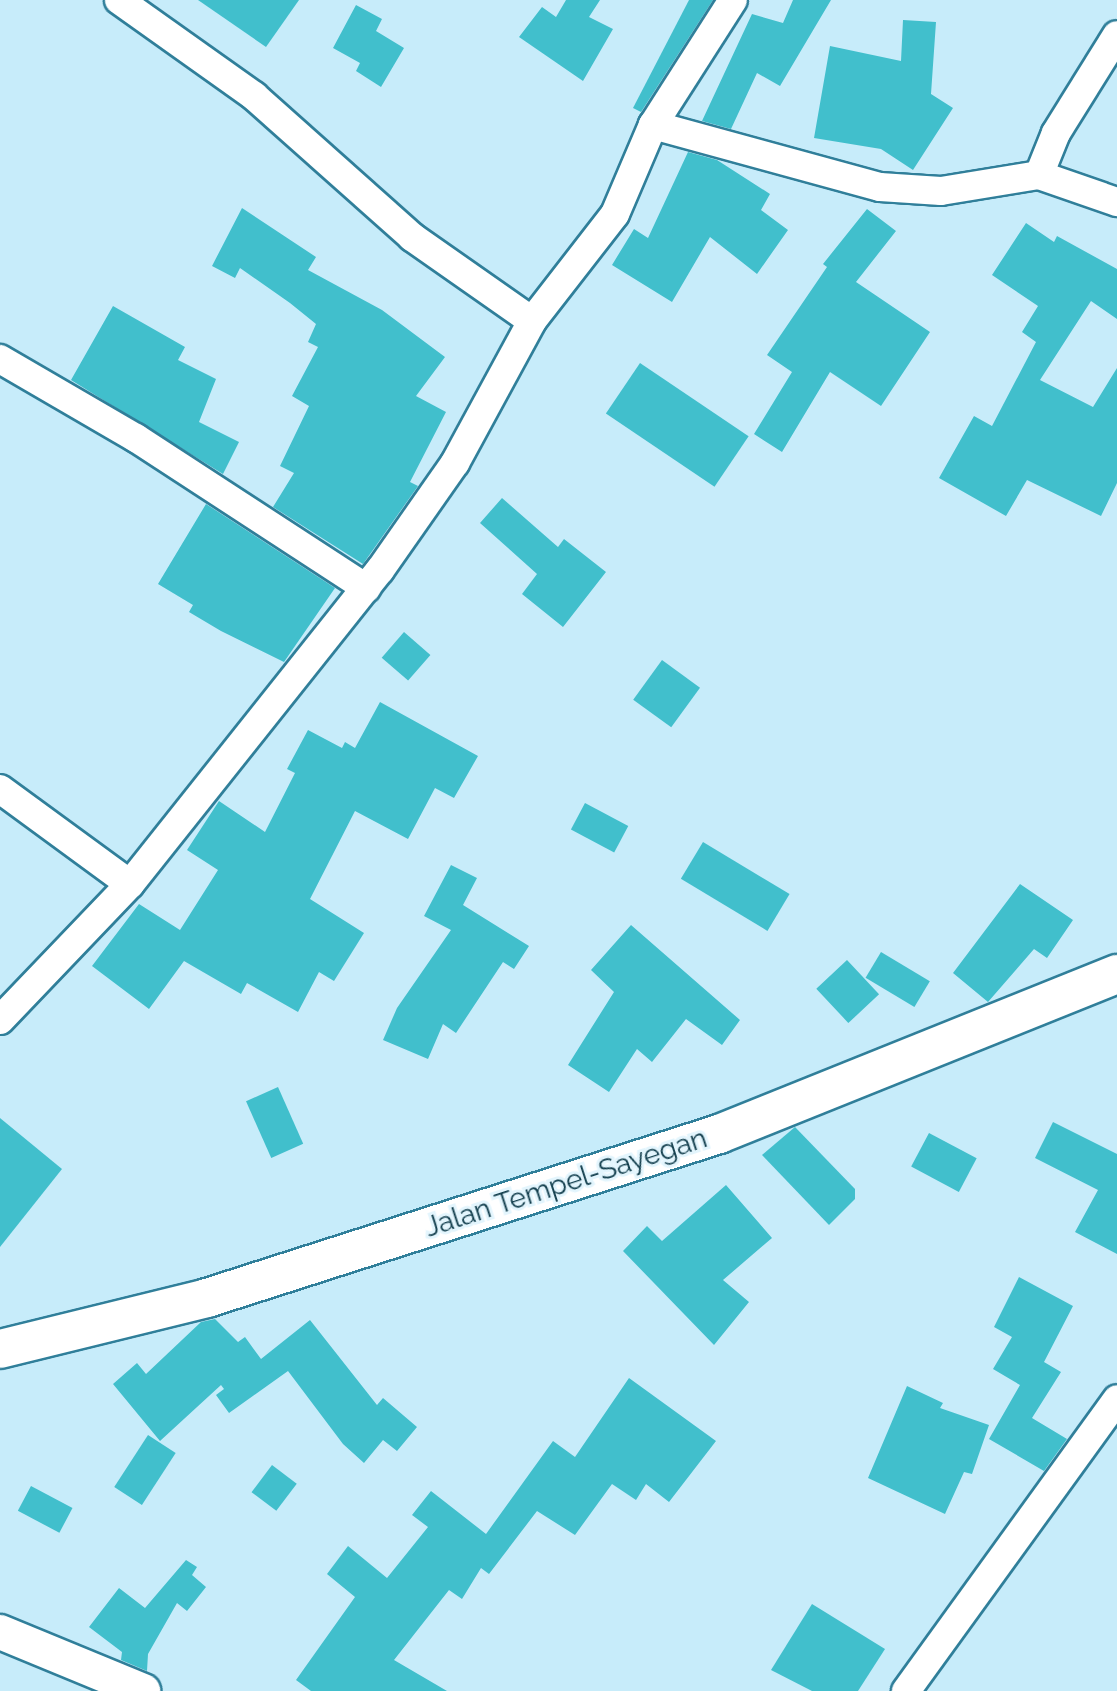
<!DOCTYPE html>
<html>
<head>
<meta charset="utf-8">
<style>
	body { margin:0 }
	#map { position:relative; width:1117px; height:1691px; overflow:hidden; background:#c7ecfa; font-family:Raleway,sans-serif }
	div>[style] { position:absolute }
	.building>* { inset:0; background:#41bfcc; transform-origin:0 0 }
	.roads { filter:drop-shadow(2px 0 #307f9a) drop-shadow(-2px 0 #307f9a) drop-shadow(0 2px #307f9a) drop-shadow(0 -2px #307f9a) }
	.minor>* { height:28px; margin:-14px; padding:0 14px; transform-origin:14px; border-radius:14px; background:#fff }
	.tertiary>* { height:34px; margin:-17px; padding:0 17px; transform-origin:17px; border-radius:17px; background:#fff }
	.secondary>* { height:38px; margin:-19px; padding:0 19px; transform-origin:19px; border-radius:19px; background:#fff }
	span { translate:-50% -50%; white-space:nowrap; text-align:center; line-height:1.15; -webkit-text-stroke:6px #e3f5fd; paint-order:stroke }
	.street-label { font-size:28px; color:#103c4b }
</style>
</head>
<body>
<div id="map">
	<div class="building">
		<div style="clip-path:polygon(198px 0,299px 0,266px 47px)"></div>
		<div style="clip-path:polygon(566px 0,600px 0,589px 17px,613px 29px,583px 81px,519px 37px,542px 7px,556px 17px)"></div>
		<div style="clip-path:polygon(689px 0,713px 0,641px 112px,633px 108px)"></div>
		<div style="clip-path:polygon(793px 0,831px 0,780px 86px,757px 73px,731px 129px,702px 121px,752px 14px,783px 23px)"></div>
		<div style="clip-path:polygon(356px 5px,382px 19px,376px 31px,404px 48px,381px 87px,356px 71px,360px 63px,333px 48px)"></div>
		<div style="clip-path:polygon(903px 20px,936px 22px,931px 94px,953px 108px,913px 170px,881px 149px,814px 138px,830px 46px,901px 61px)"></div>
		<div style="clip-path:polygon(688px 152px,717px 160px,770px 194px,761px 210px,788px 230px,757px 274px,710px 237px,672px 302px,612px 265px,634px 229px,648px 238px)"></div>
		<div style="clip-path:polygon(242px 208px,316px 257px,308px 270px,382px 310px,445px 357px,416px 396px,446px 412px,410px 482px,418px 486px,363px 564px,273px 507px,294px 473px,280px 466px,309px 406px,292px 396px,318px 347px,308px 342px,316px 324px,290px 303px,240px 268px,235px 278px,212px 266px)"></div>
		<div style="clip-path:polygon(867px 209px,896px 231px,856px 282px,930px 332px,881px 406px,830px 372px,782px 452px,754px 434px,792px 372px,767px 355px,827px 267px,823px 264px)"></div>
		<div style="clip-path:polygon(1026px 223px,1054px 242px,1057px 236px,1117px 269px,1117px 319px,1091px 301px,1040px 380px,1093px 407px,1117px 368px,1117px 483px,1101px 516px,1027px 480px,1006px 516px,939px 478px,974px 416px,992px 426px,1036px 342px,1022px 332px,1038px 306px,992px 275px)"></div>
		<div style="clip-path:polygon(113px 306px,185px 347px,178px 360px,216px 379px,199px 422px,239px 442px,223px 474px,71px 380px)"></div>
		<div style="left:640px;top:363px;width:131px;height:61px;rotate:34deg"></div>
		<div style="clip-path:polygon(502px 498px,558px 547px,564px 539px,606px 572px,563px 627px,522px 594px,537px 574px,480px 523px)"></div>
		<div style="clip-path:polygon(206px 504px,335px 588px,284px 662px,221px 631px,189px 612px,193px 605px,158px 584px)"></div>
		<div style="left:404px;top:632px;width:35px;height:34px;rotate:41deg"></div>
		<div style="left:662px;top:660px;width:47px;height:49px;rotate:36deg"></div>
		<div style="clip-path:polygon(380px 702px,478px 756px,454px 798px,435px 788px,408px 839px,355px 811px,310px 899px,364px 933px,334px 981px,319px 972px,298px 1012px,247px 983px,241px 994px,184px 961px,149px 1009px,92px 966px,139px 904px,180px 930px,218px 870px,187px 850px,219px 801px,265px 832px,295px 773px,287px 769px,308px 730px,342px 748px,345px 742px,355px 748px)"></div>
		<div style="left:585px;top:803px;width:49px;height:30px;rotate:28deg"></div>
		<div style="left:703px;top:842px;width:101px;height:43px;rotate:31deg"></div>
		<div style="clip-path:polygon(451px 865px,477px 878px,463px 905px,529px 946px,514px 969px,503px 962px,456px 1033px,443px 1024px,428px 1059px,383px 1040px,397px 1008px,451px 930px,424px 916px)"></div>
		<div style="clip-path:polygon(1020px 884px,1073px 920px,1047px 958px,1034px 949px,988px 1002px,953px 973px)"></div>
		<div style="clip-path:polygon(631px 925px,740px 1020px,722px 1045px,686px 1019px,652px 1062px,637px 1049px,609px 1092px,568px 1065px,614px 992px,591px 970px)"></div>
		<div style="left:881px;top:952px;width:57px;height:30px;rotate:31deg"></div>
		<div style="left:847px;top:960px;width:47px;height:42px;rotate:47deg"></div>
		<div style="left:278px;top:1087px;width:62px;height:35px;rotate:66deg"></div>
		<div style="clip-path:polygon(0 1118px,62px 1169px,0 1247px)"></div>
		<div style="clip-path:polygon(1053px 1122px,1117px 1154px,1117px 1254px,1075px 1232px,1098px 1190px,1035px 1158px)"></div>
		<div style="clip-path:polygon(795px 1127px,855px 1189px,855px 1199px,829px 1225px,762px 1155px)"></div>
		<div style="left:929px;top:1133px;width:54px;height:38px;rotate:28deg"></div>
		<div style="clip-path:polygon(726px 1185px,772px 1238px,723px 1280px,749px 1302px,714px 1345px,623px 1251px,647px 1226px,662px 1241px)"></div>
		<div style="clip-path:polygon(1019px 1277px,1073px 1306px,1044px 1362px,1061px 1372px,1032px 1418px,1067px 1439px,1044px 1471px,989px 1439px,1020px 1385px,993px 1369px,1012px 1337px,994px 1327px)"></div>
		<div style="clip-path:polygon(215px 1319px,238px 1342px,245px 1337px,261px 1359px,310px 1320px,377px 1405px,383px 1398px,417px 1427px,397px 1451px,383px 1440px,364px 1463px,343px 1444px,288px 1371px,229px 1413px,216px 1395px,224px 1389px,221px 1385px,160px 1441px,113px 1384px,137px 1363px,146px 1374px,201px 1322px)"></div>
		<div style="clip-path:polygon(629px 1378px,716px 1441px,669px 1502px,646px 1484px,636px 1500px,612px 1484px,575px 1535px,537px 1511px,489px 1574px,481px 1568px,462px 1599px,449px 1590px,394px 1660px,447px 1691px,311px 1691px,296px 1680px,355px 1597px,327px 1574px,348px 1546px,387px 1578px,428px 1527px,412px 1515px,431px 1491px,486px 1534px,553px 1441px,575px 1457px)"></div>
		<div style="clip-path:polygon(907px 1386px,943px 1403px,940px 1408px,989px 1425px,972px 1474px,964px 1472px,945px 1514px,868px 1478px)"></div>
		<div style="left:148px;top:1435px;width:33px;height:62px;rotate:33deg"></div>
		<div style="left:272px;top:1465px;width:31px;height:34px;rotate:37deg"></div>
		<div style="left:31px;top:1486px;width:47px;height:28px;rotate:28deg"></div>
		<div style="clip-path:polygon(186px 1560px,197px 1567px,192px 1575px,206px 1587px,187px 1611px,177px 1603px,148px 1654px,147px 1671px,121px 1660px,122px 1652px,89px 1627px,119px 1588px,145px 1608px)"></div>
		<div style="clip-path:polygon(812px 1604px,885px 1649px,858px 1691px,812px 1691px,771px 1670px)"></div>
	</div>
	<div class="roads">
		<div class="minor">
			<div style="left:119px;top:0;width:166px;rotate:35.4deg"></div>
			<div style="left:254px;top:96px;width:212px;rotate:41.7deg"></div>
			<div style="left:412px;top:237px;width:146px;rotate:35deg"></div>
			<div style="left:532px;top:321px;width:135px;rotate:-52.2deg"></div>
			<div style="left:615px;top:214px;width:97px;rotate:-66.9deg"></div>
			<div style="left:653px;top:125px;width:235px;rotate:15.3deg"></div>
			<div style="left:880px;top:187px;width:61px;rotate:3.8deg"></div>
			<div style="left:941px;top:191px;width:99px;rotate:-9.3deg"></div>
			<div style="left:1039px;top:175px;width:83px;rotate:19.1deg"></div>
			<div style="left:653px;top:125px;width:148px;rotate:-57.4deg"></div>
			<div style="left:1039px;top:175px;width:45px;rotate:-68deg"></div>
			<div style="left:1056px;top:133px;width:115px;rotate:-58.1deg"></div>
			<div style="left:0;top:359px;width:157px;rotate:30.2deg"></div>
			<div style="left:136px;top:438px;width:275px;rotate:33.1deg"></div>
			<div style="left:0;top:789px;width:161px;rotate:36.2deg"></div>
			<div style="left:0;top:1020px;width:188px;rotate:-46.3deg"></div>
			<div style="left:130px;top:884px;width:401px;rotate:-51.5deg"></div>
			<div style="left:380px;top:570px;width:131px;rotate:-55deg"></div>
			<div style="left:455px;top:463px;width:162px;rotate:-61.5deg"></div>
			<div style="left:906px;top:1691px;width:360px;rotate:-54.1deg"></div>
		</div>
		<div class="tertiary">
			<div style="left:0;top:1632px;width:155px;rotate:22.4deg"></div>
		</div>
		<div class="secondary">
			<div style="left:0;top:1349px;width:213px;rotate:-13.8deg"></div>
			<div style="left:207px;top:1298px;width:538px;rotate:-17.76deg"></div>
			<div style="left:719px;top:1134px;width:429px;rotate:-21.9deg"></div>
		</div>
	</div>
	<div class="street-label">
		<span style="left:566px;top:1183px;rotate:-18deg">Jalan Tempel-Sayegan</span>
	</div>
</div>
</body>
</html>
